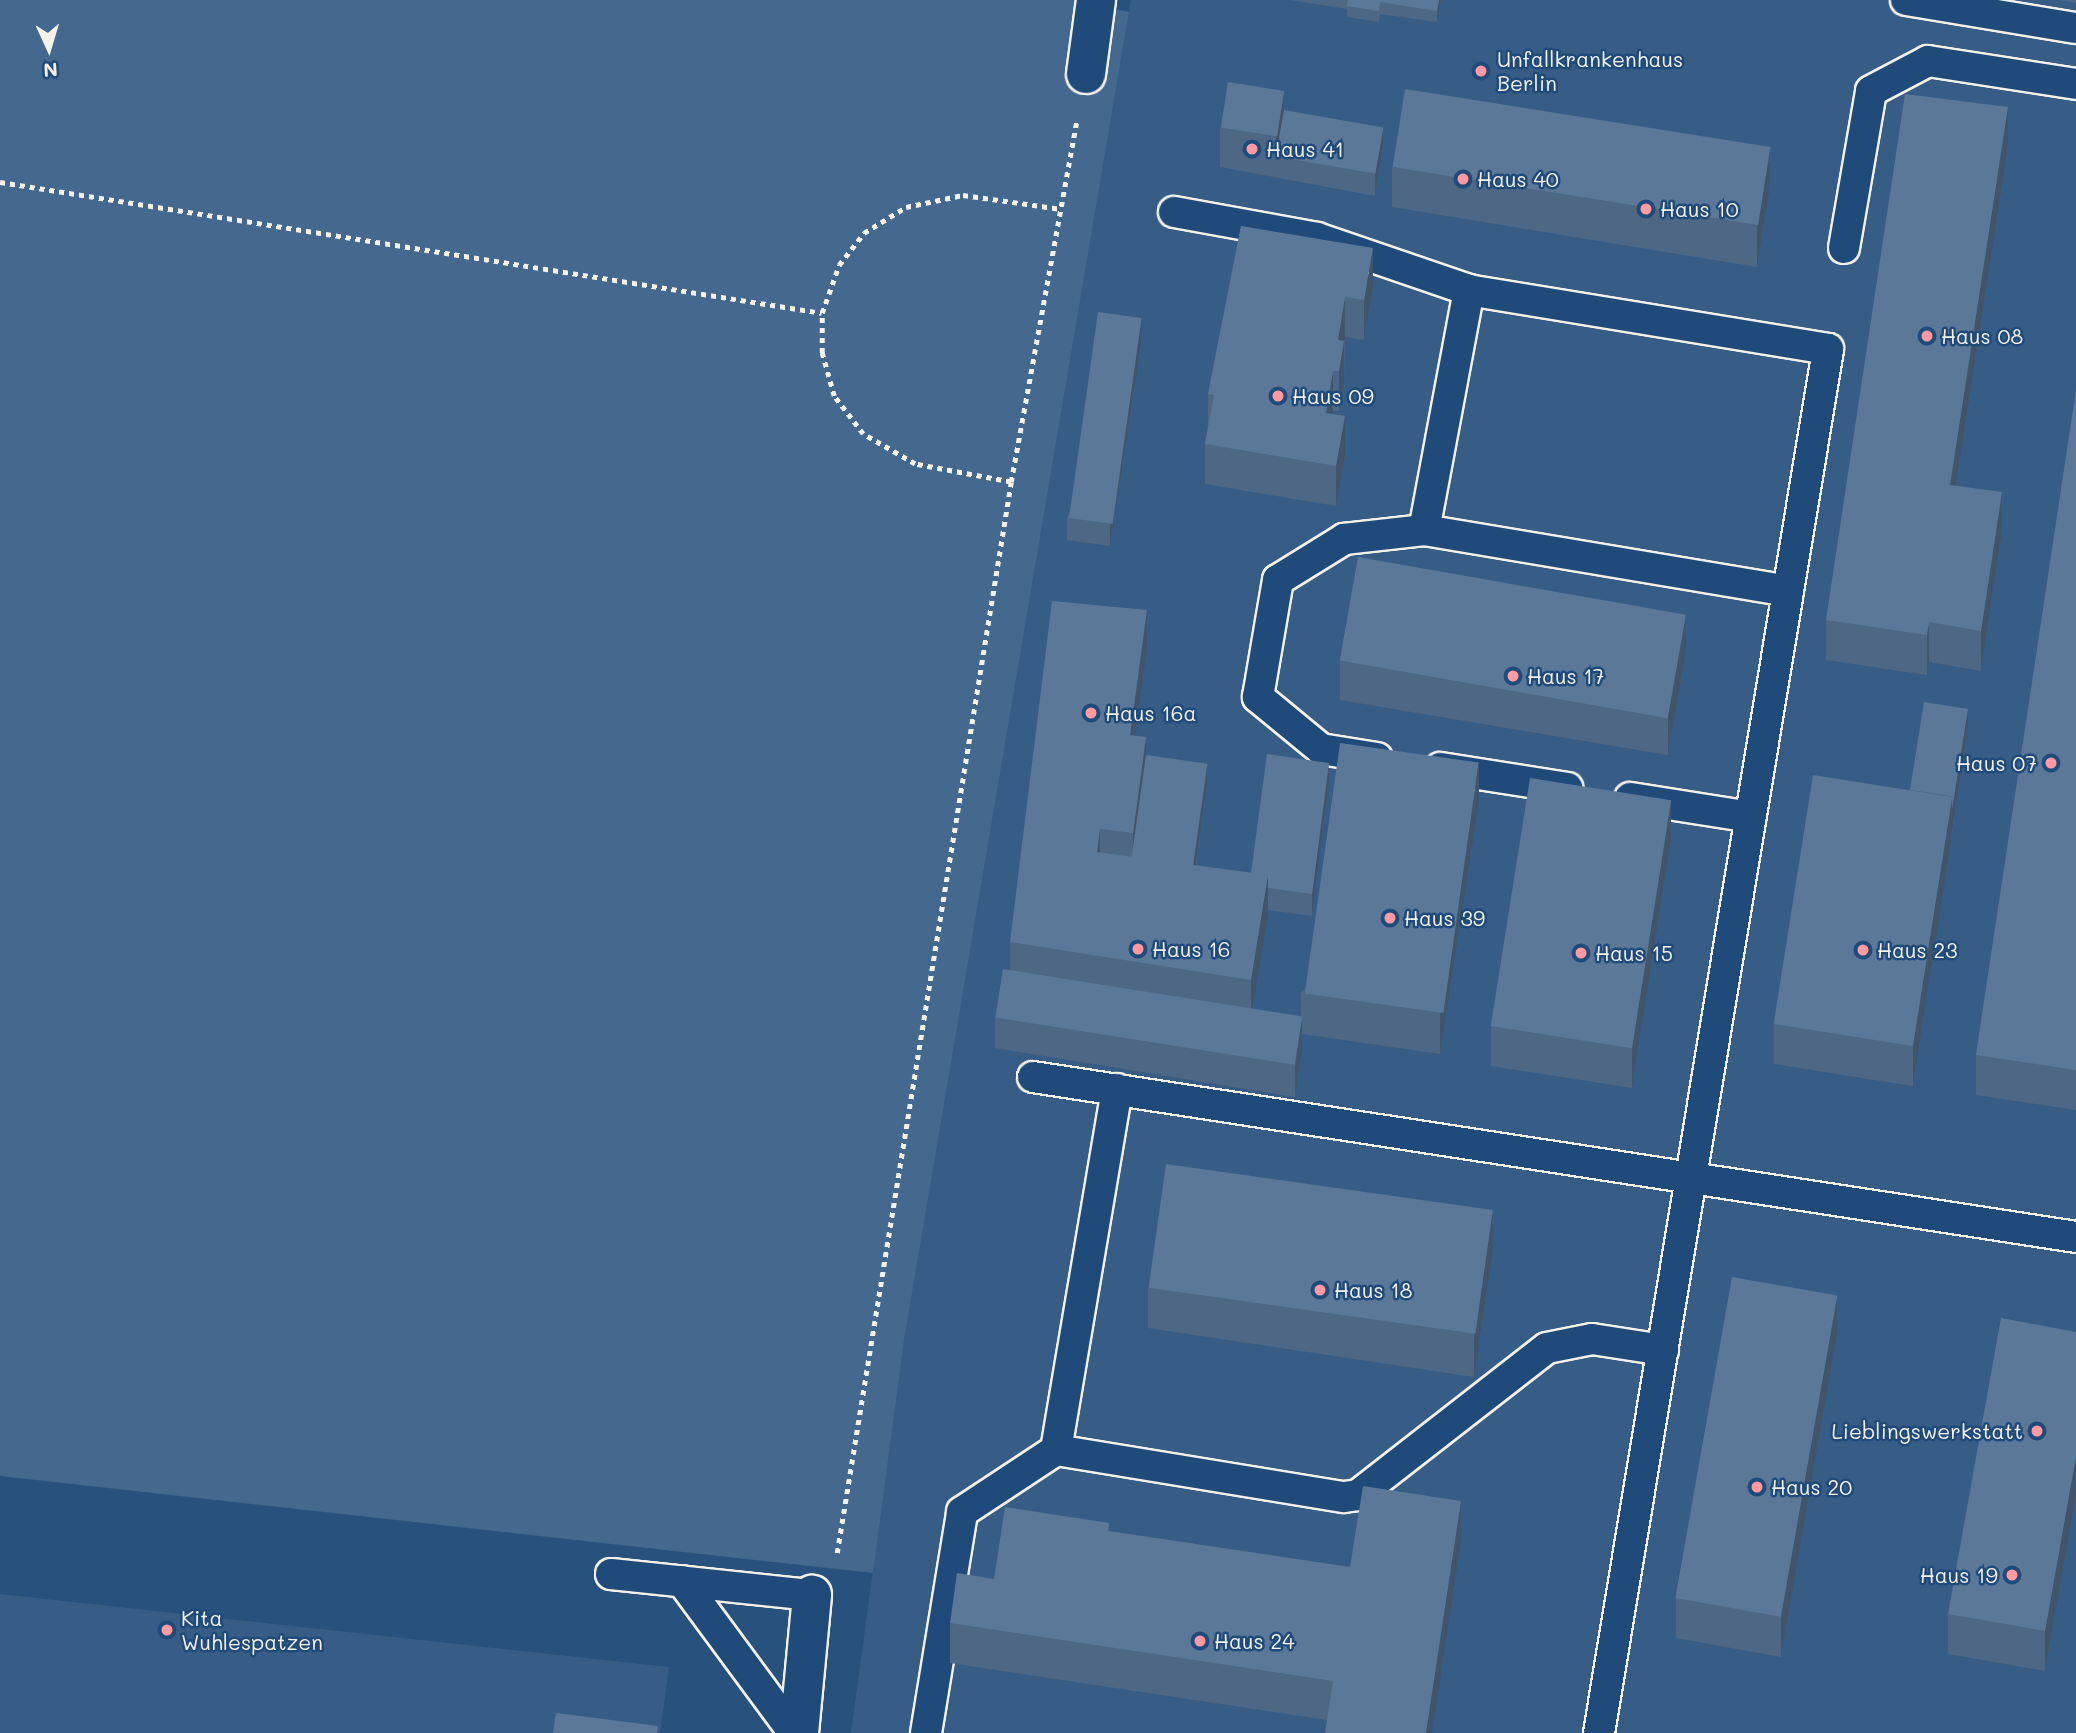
<!DOCTYPE html>
<html>
<head>
<meta charset="utf-8">
<style>
	body { margin:0 }
	#map { position:relative; width:2076px; height:1733px; overflow:hidden; background:#28517e; font-family:Mali,sans-serif }
	div>[style] { position:absolute }
	.built>* { inset:0; background:#375d86 }
	.green>* { inset:0; background:#45688e }
	.path>* { height:4.5px; margin-top:-2.25px; transform-origin:0; background:repeating-linear-gradient(90deg,#f4f1e8 0 5px,transparent 0 10px) }
	.roads { filter:drop-shadow(2px 0 #f4f1e8) drop-shadow(-2px 0 #f4f1e8) drop-shadow(0 2px #f4f1e8) drop-shadow(0 -2px #f4f1e8) }
	.service>* { height:30px; margin:-15px; padding:0 15px; transform-origin:15px; border-radius:15px; background:#1f4a7a }
	.minor>* { height:38px; margin:-19px; padding:0 19px; transform-origin:19px; border-radius:19px; background:#1f4a7a }
	.wall>* { inset:0; background:#4e6784 }
	.shaded-wall>* { inset:0; background:#40546b }
	.building>* { inset:0; background:#5b7899; transform-origin:0 0 }
	.dots>* { width:19px; height:19px; translate:-50% -50%; box-sizing:border-box; border:4px solid #1f4a7a; border-radius:50% }
	span { translate:-50% -50%; white-space:nowrap; text-align:center; line-height:1.15; -webkit-text-stroke:5px #1f4a7a; paint-order:stroke }
	.poi-label { font-size:21px; color:#f4f1e8 }
	.left { translate:0 -50%; text-align:left }
	.right { translate:-100% -50%; text-align:right }
	.north { position:absolute; left:14px; top:14px; width:70px; height:70px; -webkit-text-stroke:5px #1f4a7a; paint-order:stroke; rotate:176deg; font-size:19px; font-weight:700; line-height:28px; text-align:center; color:#f4f1e8 }
	.north::after { content:''; display:block; margin:auto; width:24px; height:32px; background:#f4f1e8; clip-path:polygon(50% 0,100% 100%,50% 72%,0 100%) }
</style>
</head>
<body>
<div id="map">
	<div class="built">
		<div style="clip-path:polygon(1131px 0,2076px 0,2076px 1733px,851px 1733px,904px 1341px)"></div>
		<div style="clip-path:polygon(0 1594px,669px 1667px,660px 1733px,0 1733px)"></div>
	</div>
	<div class="green">
		<div style="clip-path:polygon(0 0,1071px 0,1129px 12px,904px 1341px,873px 1573px,0 1476px)"></div>
	</div>
	<div class="path">
		<div style="left:0;top:182px;width:832px;rotate:9.05deg"></div>
		<div style="left:1011px;top:482px;width:98px;rotate:-169.4deg"></div>
		<div style="left:915px;top:464px;width:60px;rotate:-150deg"></div>
		<div style="left:863px;top:434px;width:48px;rotate:-127.3deg"></div>
		<div style="left:834px;top:396px;width:45px;rotate:-105.6deg"></div>
		<div style="left:822px;top:353px;width:40px;rotate:-90deg"></div>
		<div style="left:822px;top:313px;width:51px;rotate:-70.5deg"></div>
		<div style="left:839px;top:265px;width:41px;rotate:-52deg"></div>
		<div style="left:864px;top:233px;width:49px;rotate:-31.8deg"></div>
		<div style="left:906px;top:207px;width:58px;rotate:-11.9deg"></div>
		<div style="left:963px;top:195px;width:99px;rotate:8.1deg"></div>
		<div style="left:837px;top:1553px;width:1085px;rotate:-80.77deg"></div>
		<div style="left:1011px;top:482px;width:369px;rotate:-79.7deg"></div>
	</div>
	<div class="roads">
		<div class="service">
			<div style="left:1906px;top:0;width:172px;rotate:9.4deg"></div>
			<div style="left:1174px;top:212px;width:145px;rotate:10.3deg"></div>
			<div style="left:1317px;top:238px;width:161px;rotate:18.9deg"></div>
			<div style="left:1844px;top:248px;width:159px;rotate:-80.2deg"></div>
			<div style="left:1871px;top:91px;width:64px;rotate:-27.8deg"></div>
			<div style="left:1928px;top:61px;width:150px;rotate:8.8deg"></div>
			<div style="left:1377px;top:758px;width:57px;rotate:-170.9deg"></div>
			<div style="left:1321px;top:749px;width:82px;rotate:-140.5deg"></div>
			<div style="left:1258px;top:697px;width:119px;rotate:-80.3deg"></div>
			<div style="left:1278px;top:580px;width:78px;rotate:-31.8deg"></div>
			<div style="left:1344px;top:539px;width:81px;rotate:-6.4deg"></div>
			<div style="left:1440px;top:768px;width:129px;rotate:8.9deg"></div>
			<div style="left:1630px;top:798px;width:122px;rotate:8.9deg"></div>
			<div style="left:1033px;top:1077px;width:1055px;rotate:8.72deg"></div>
			<div style="left:1056px;top:1450px;width:292px;rotate:9.3deg"></div>
			<div style="left:1344px;top:1497px;width:14px;rotate:-8deg"></div>
			<div style="left:1358px;top:1495px;width:239px;rotate:-37.9deg"></div>
			<div style="left:1547px;top:1348px;width:46px;rotate:-11.3deg"></div>
			<div style="left:1592px;top:1339px;width:72px;rotate:8.8deg"></div>
			<div style="left:611px;top:1574px;width:202px;rotate:6deg"></div>
			<div style="left:682px;top:1581px;width:189px;rotate:53.6deg"></div>
			<div style="left:926px;top:1733px;width:224px;rotate:-80.7deg"></div>
			<div style="left:962px;top:1512px;width:113px;rotate:-33.4deg"></div>
			<div style="left:1056px;top:1450px;width:366px;rotate:-80.4deg"></div>
			<div style="left:1599px;top:1733px;width:1403px;rotate:-80.6deg"></div>
			<div style="left:1828px;top:349px;width:364px;rotate:-170.7deg"></div>
			<div style="left:1469px;top:290px;width:244px;rotate:100.6deg"></div>
			<div style="left:1424px;top:530px;width:369px;rotate:9.5deg"></div>
		</div>
		<div class="minor">
			<div style="left:1086px;top:74px;width:75px;rotate:-82.3deg"></div>
			<div style="left:799px;top:1733px;width:139px;rotate:-84.6deg"></div>
		</div>
	</div>
	<div class="wall">
		<div style="clip-path:polygon(1290px 0,1441px 0,1437px 22px,1380px 14px,1379px 22px,1347px 17px,1347px 9px)"></div>
		<div style="clip-path:polygon(2060px 0,2076px 0,2076px 3px)"></div>
		<div style="clip-path:polygon(1284px 110px,1383px 149px,1375px 196px,1220px 167px,1220px 127px)"></div>
		<div style="clip-path:polygon(2008px 147px,1956px 486px,2002px 532px,1981px 671px,1929px 662px,1927px 675px,1826px 660px,1826px 620px)"></div>
		<div style="clip-path:polygon(1392px 167px,1770px 188px,1757px 267px,1392px 207px)"></div>
		<div style="clip-path:polygon(1241px 226px,1373px 288px,1364px 340px,1345px 337px,1344px 381px,1339px 411px,1333px 411px,1332px 414px,1345px 456px,1336px 506px,1205px 484px,1205px 444px,1208px 425px,1208px 394px)"></div>
		<div style="clip-path:polygon(1142px 340px,1110px 546px,1067px 540px,1067px 518px)"></div>
		<div style="clip-path:polygon(2076px 390px,2076px 1110px,1976px 1095px,1976px 1055px)"></div>
		<div style="clip-path:polygon(1147px 650px,1135px 736px,1146px 755px,1207px 786px,1196px 866px,1251px 873px,1329px 784px,1312px 916px,1268px 910px,1253px 1010px,1301px 1017px,1301px 993px,1479px 803px,1440px 1054px,1302px 1034px,1302px 1049px,1295px 1097px,995px 1048px,995px 1017px,1010px 971px,1010px 942px)"></div>
		<div style="clip-path:polygon(1686px 652px,1668px 755px,1340px 700px,1340px 660px)"></div>
		<div style="clip-path:polygon(1968px 730px,1913px 1086px,1774px 1064px,1774px 1024px,1910px 790px)"></div>
		<div style="clip-path:polygon(1671px 840px,1632px 1088px,1491px 1066px,1491px 1026px)"></div>
		<div style="clip-path:polygon(1493px 1251px,1474px 1377px,1148px 1328px,1148px 1288px)"></div>
		<div style="clip-path:polygon(2076px 1332px,2076px 1496px,2045px 1671px,1948px 1654px,1948px 1614px)"></div>
		<div style="clip-path:polygon(1837px 1335px,1781px 1657px,1676px 1638px,1676px 1598px)"></div>
		<div style="clip-path:polygon(1109px 1531px,1350px 1567px,1461px 1541px,1327px 1720px,950px 1663px,950px 1623px,994px 1579px)"></div>
	</div>
	<div class="shaded-wall">
		<div style="clip-path:polygon(1439px 0,1441px 0,1437px 22px,1437px 11px)"></div>
		<div style="clip-path:polygon(1284px 91px,1284px 131px,1276px 156px,1276px 178px,1276px 138px)"></div>
		<div style="clip-path:polygon(2008px 107px,2008px 147px,1950px 525px,1950px 485px)"></div>
		<div style="clip-path:polygon(1383px 128px,1383px 149px,1375px 196px,1375px 174px)"></div>
		<div style="clip-path:polygon(1770px 148px,1770px 188px,1757px 267px,1757px 227px)"></div>
		<div style="clip-path:polygon(1373px 248px,1373px 288px,1364px 340px,1364px 300px)"></div>
		<div style="clip-path:polygon(1345px 297px,1345px 337px,1339px 371px,1338px 340px)"></div>
		<div style="clip-path:polygon(1142px 318px,1142px 340px,1110px 546px,1110px 524px)"></div>
		<div style="clip-path:polygon(1344px 341px,1344px 381px,1339px 411px,1339px 371px)"></div>
		<div style="clip-path:polygon(1333px 371px,1333px 411px,1326px 453px,1326px 413px)"></div>
		<div style="clip-path:polygon(1345px 416px,1345px 456px,1336px 506px,1336px 466px)"></div>
		<div style="clip-path:polygon(2002px 492px,2002px 532px,1981px 671px,1981px 631px)"></div>
		<div style="clip-path:polygon(1147px 610px,1147px 650px,1130px 775px,1130px 735px)"></div>
		<div style="clip-path:polygon(1686px 612px,1686px 652px,1668px 755px,1668px 715px)"></div>
		<div style="clip-path:polygon(1929px 622px,1929px 662px,1927px 675px,1927px 635px)"></div>
		<div style="clip-path:polygon(1968px 709px,1968px 730px,1952px 831px,1952px 809px)"></div>
		<div style="clip-path:polygon(1146px 737px,1146px 777px,1133px 861px,1133px 833px)"></div>
		<div style="clip-path:polygon(1329px 763px,1329px 784px,1312px 916px,1312px 894px)"></div>
		<div style="clip-path:polygon(1479px 763px,1479px 803px,1440px 1054px,1440px 1014px)"></div>
		<div style="clip-path:polygon(1207px 764px,1207px 786px,1192px 890px,1192px 869px)"></div>
		<div style="clip-path:polygon(1952px 796px,1952px 836px,1913px 1086px,1913px 1046px)"></div>
		<div style="clip-path:polygon(1671px 800px,1671px 840px,1632px 1088px,1632px 1048px)"></div>
		<div style="clip-path:polygon(1100px 829px,1100px 869px,1097px 852px)"></div>
		<div style="clip-path:polygon(1268px 875px,1268px 915px,1251px 1020px,1251px 980px)"></div>
		<div style="clip-path:polygon(1302px 1017px,1302px 1049px,1295px 1097px,1295px 1066px)"></div>
		<div style="clip-path:polygon(1493px 1211px,1493px 1251px,1474px 1377px,1474px 1337px)"></div>
		<div style="clip-path:polygon(1837px 1295px,1837px 1335px,1781px 1657px,1781px 1617px)"></div>
		<div style="clip-path:polygon(2076px 1456px,2076px 1496px,2045px 1671px,2045px 1631px)"></div>
		<div style="clip-path:polygon(1461px 1501px,1461px 1541px,1432px 1733px,1426px 1733px)"></div>
	</div>
	<div class="building">
		<div style="clip-path:polygon(1348px 0,1439px 0,1437px 11px,1380px 2px,1379px 11px,1347px 6px)"></div>
		<div style="left:1228px;top:82px;width:57px;height:46px;rotate:9deg"></div>
		<div style="left:1405px;top:89px;width:370px;height:79px;rotate:9deg"></div>
		<div style="clip-path:polygon(1905px 94px,2008px 107px,1950px 485px,2002px 492px,1981px 631px,1929px 622px,1927px 635px,1826px 620px)"></div>
		<div style="left:1284px;top:110px;width:101px;height:47px;rotate:10deg"></div>
		<div style="clip-path:polygon(1241px 226px,1373px 248px,1364px 300px,1345px 297px,1338px 340px,1344px 341px,1339px 371px,1333px 371px,1326px 413px,1345px 416px,1336px 466px,1205px 444px,1214px 395px,1208px 394px)"></div>
		<div style="left:1098px;top:312px;width:44px;height:208px;rotate:8deg"></div>
		<div style="clip-path:polygon(2076px 390px,2076px 1070px,1976px 1055px)"></div>
		<div style="left:1358px;top:557px;width:333px;height:105px;rotate:10deg"></div>
		<div style="clip-path:polygon(1052px 601px,1147px 610px,1130px 735px,1146px 737px,1133px 833px,1100px 829px,1097px 852px,1268px 875px,1251px 980px,1010px 942px)"></div>
		<div style="clip-path:polygon(1924px 702px,1968px 709px,1952px 809px,1952px 796px,1910px 790px)"></div>
		<div style="left:1340px;top:743px;width:140px;height:253px;rotate:8deg"></div>
		<div style="clip-path:polygon(1267px 754px,1329px 763px,1312px 894px,1268px 888px,1268px 875px,1251px 873px)"></div>
		<div style="left:1146px;top:755px;width:62px;height:103px;rotate:8deg"></div>
		<div style="left:1813px;top:775px;width:141px;height:252px;rotate:9deg"></div>
		<div style="left:1530px;top:778px;width:143px;height:251px;rotate:9deg"></div>
		<div style="left:1003px;top:969px;width:303px;height:49px;rotate:9deg"></div>
		<div style="left:1166px;top:1164px;width:330px;height:125px;rotate:8deg"></div>
		<div style="left:1732px;top:1277px;width:107px;height:326px;rotate:10deg"></div>
		<div style="clip-path:polygon(2001px 1318px,2076px 1332px,2076px 1456px,2045px 1631px,1948px 1614px)"></div>
		<div style="clip-path:polygon(1363px 1486px,1461px 1501px,1426px 1733px,1325px 1733px,1333px 1681px,950px 1623px,957px 1573px,994px 1579px,1005px 1507px,1109px 1523px,1108px 1531px,1350px 1567px)"></div>
		<div style="clip-path:polygon(556px 1713px,658px 1726px,657px 1733px,553px 1733px)"></div>
	</div>
	<div class="dots">
		<div style="left:1481px;top:71px;background:#ff9aa2"></div>
		<div style="left:1252px;top:149px;background:#ff9aa2"></div>
		<div style="left:1463px;top:179px;background:#ff9aa2"></div>
		<div style="left:1646px;top:209px;background:#ff9aa2"></div>
		<div style="left:1927px;top:336px;background:#ff9aa2"></div>
		<div style="left:1278px;top:396px;background:#ff9aa2"></div>
		<div style="left:1513px;top:676px;background:#ff9aa2"></div>
		<div style="left:1091px;top:713px;background:#ff9aa2"></div>
		<div style="left:2051px;top:763px;background:#ff9aa2"></div>
		<div style="left:1390px;top:918px;background:#ff9aa2"></div>
		<div style="left:1138px;top:949px;background:#ff9aa2"></div>
		<div style="left:1863px;top:950px;background:#ff9aa2"></div>
		<div style="left:1581px;top:953px;background:#ff9aa2"></div>
		<div style="left:1320px;top:1290px;background:#ff9aa2"></div>
		<div style="left:2037px;top:1431px;background:#ff9aa2"></div>
		<div style="left:1757px;top:1487px;background:#ff9aa2"></div>
		<div style="left:2012px;top:1575px;background:#ff9aa2"></div>
		<div style="left:167px;top:1630px;background:#ff9aa2"></div>
		<div style="left:1200px;top:1641px;background:#ff9aa2"></div>
	</div>
	<div class="poi-label">
		<span class="left" style="left:1497px;top:71px">Unfallkrankenhaus<br>Berlin</span>
		<span class="left" style="left:1266px;top:149px">Haus 41</span>
		<span class="left" style="left:1477px;top:179px">Haus 40</span>
		<span class="left" style="left:1660px;top:209px">Haus 10</span>
		<span class="left" style="left:1941px;top:336px">Haus 08</span>
		<span class="left" style="left:1292px;top:396px">Haus 09</span>
		<span class="left" style="left:1527px;top:676px">Haus 17</span>
		<span class="left" style="left:1105px;top:713px">Haus 16a</span>
		<span class="right" style="left:2037px;top:763px">Haus 07</span>
		<span class="left" style="left:1404px;top:918px">Haus 39</span>
		<span class="left" style="left:1152px;top:949px">Haus 16</span>
		<span class="left" style="left:1877px;top:950px">Haus 23</span>
		<span class="left" style="left:1595px;top:953px">Haus 15</span>
		<span class="left" style="left:1334px;top:1290px">Haus 18</span>
		<span class="right" style="left:2023px;top:1431px">Lieblingswerkstatt</span>
		<span class="left" style="left:1771px;top:1487px">Haus 20</span>
		<span class="right" style="left:1998px;top:1575px">Haus 19</span>
		<span class="left" style="left:181px;top:1630px">Kita<br>Wuhlespatzen</span>
		<span class="left" style="left:1214px;top:1641px">Haus 24</span>
	</div>
	<div class="north">N</div>
</div>
</body>
</html>
